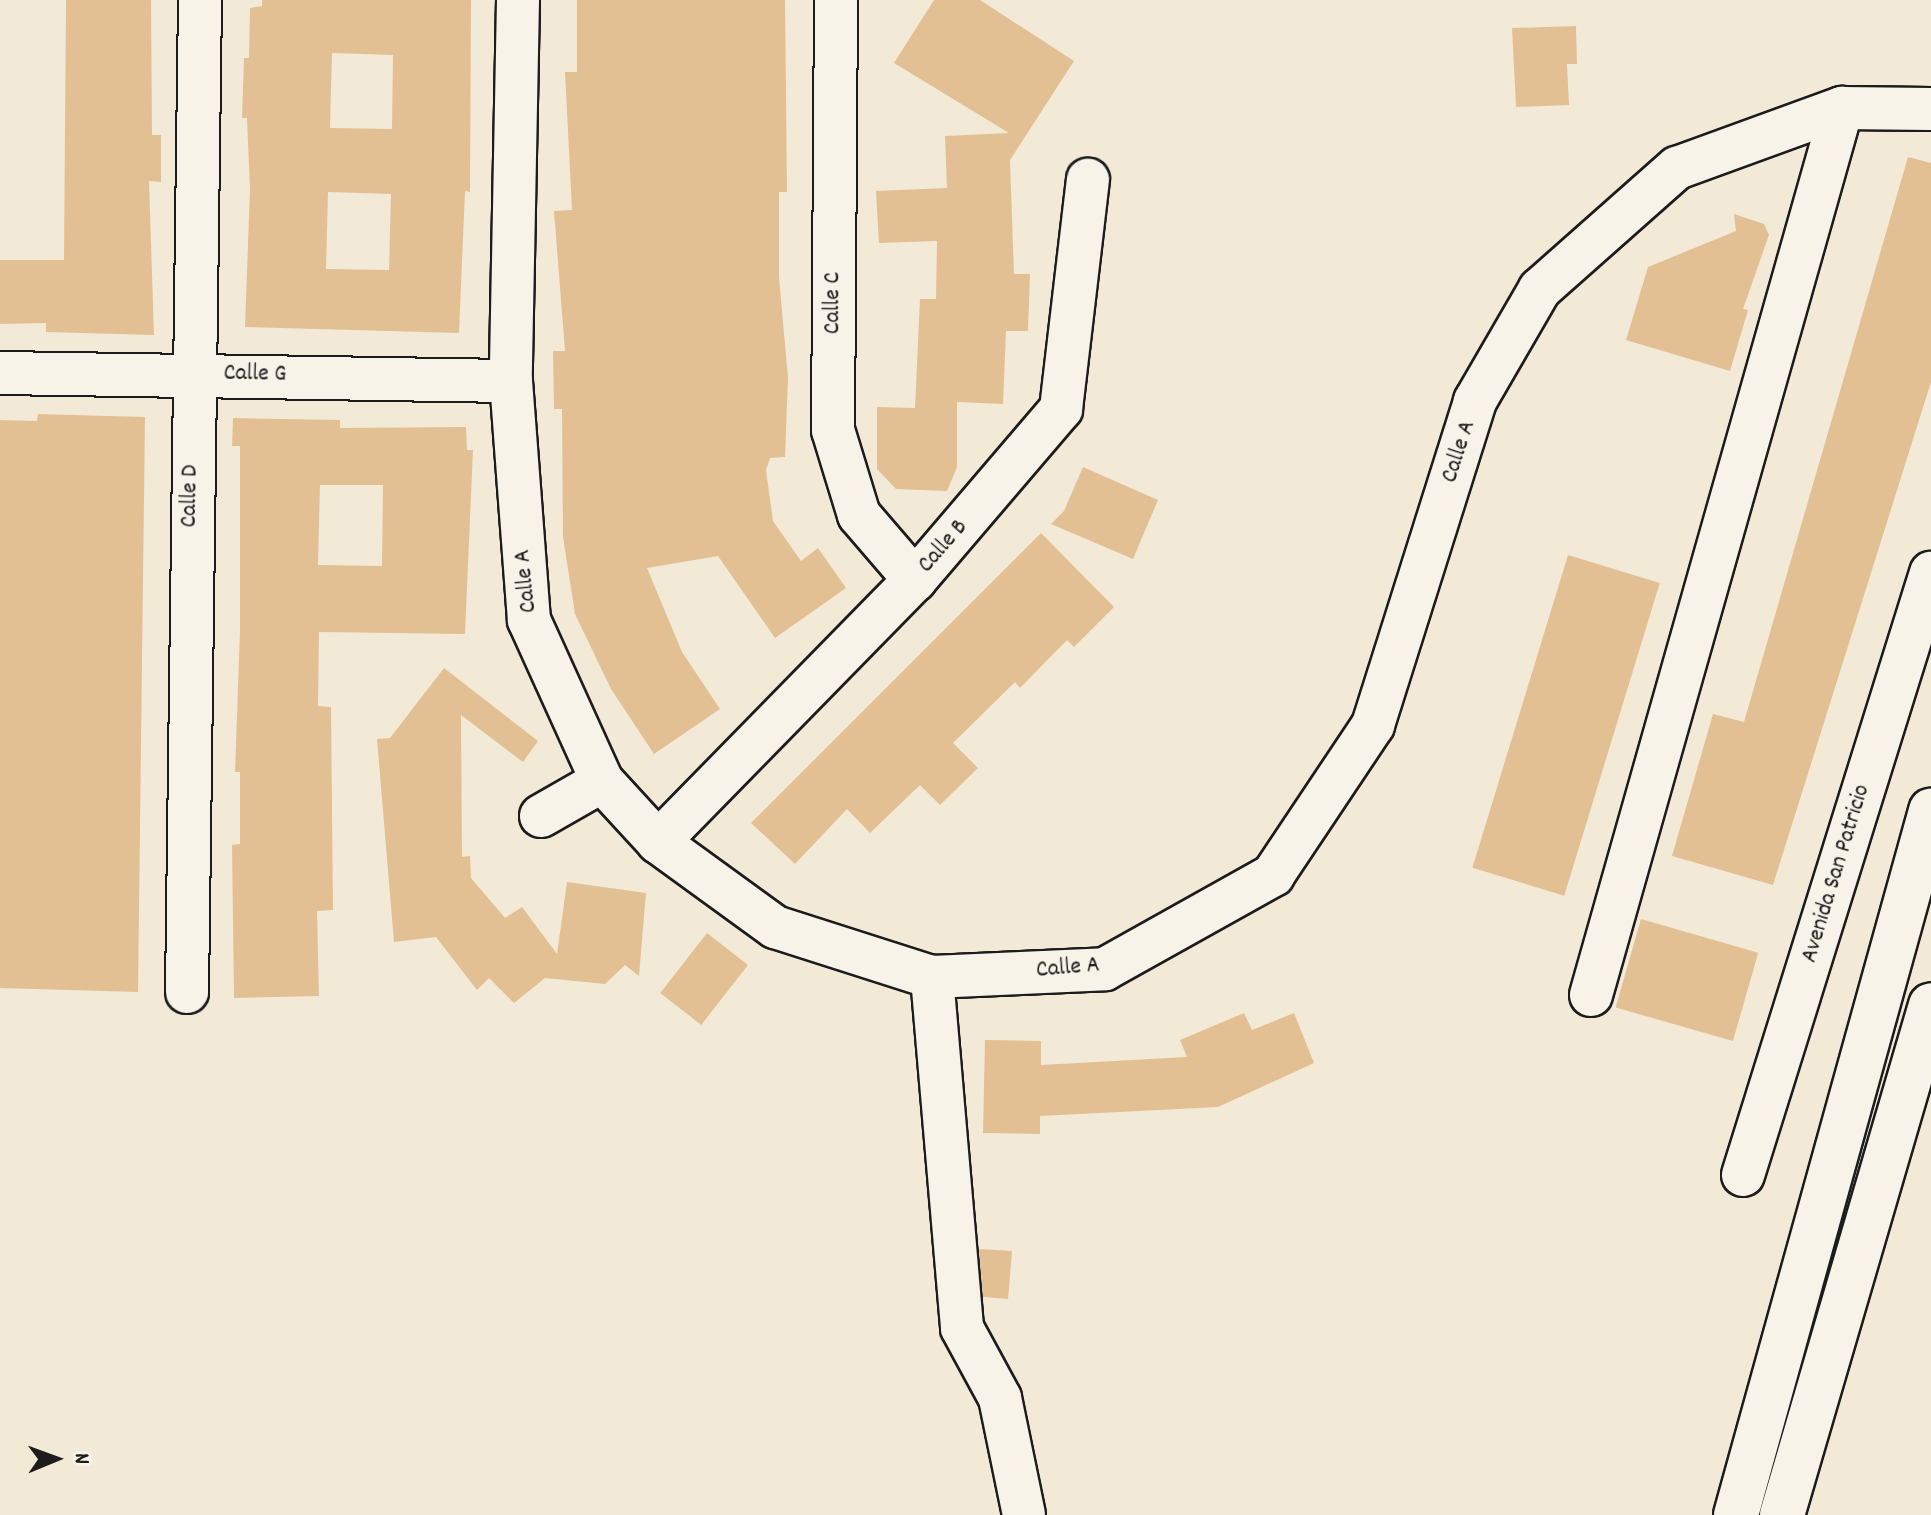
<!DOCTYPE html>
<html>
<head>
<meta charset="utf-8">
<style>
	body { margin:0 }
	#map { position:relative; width:1931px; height:1515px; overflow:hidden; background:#f3e9d7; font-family:Dekko,sans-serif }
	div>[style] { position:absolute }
	.building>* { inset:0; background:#e3c094; transform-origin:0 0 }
	.roads { filter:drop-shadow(2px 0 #1c1c1c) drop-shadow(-2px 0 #1c1c1c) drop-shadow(0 2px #1c1c1c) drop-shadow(0 -2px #1c1c1c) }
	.street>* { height:42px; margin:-21px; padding:0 21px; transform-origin:21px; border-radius:21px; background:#f7f3e8 }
	.primary>* { height:44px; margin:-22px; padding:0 22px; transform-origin:22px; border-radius:22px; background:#f7f3e8 }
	span { translate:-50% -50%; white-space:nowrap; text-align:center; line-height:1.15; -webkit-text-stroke:8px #f7f3e8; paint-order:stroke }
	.street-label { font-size:24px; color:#1c1c1c }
	.north { position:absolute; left:16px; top:1419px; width:80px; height:80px; -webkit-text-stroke:6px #f7f3e8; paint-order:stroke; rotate:89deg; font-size:22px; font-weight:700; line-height:32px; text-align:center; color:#1c1c1c }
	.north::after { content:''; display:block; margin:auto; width:28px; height:36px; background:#1c1c1c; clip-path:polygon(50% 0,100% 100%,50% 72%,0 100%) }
</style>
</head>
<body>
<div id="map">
	<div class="building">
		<div style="clip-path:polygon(66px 0,151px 0,152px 135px,161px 135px,161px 182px,149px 181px,154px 335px,46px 332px,46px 323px,0 324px,0 260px,64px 260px)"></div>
		<div style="clip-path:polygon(evenodd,262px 0,471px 0,470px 192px,465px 191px,459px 333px,245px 327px,250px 189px,247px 118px,242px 118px,244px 58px,249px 58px,250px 8px,262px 6px,262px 0,332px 53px,393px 55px,392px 129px,330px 128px,332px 53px,262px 0,328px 192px,391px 194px,389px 270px,326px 269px,328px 192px)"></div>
		<div style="clip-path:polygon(577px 0,785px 0,787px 192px,779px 192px,779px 277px,788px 378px,785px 457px,770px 458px,766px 470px,773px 521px,801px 561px,818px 548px,846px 588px,775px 638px,718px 556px,647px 568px,682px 652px,720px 709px,654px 754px,611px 689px,575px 614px,563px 537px,562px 409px,554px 409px,553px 351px,565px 351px,554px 211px,572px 210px,565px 72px,577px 72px)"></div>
		<div style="clip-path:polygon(934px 0,980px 0,1074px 61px,1010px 160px,1014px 274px,1030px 274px,1028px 331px,1006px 331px,1003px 404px,957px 402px,957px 467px,947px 491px,896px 489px,877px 469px,877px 407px,915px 408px,920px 299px,936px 299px,937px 241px,879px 243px,876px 191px,947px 188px,945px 136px,1009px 133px,894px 63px)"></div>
		<div style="clip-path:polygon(1576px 26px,1577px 64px,1567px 64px,1569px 105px,1516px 107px,1512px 28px)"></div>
		<div style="clip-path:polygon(1908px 157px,1931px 163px,1931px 382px,1773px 885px,1672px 856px,1713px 714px,1744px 722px)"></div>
		<div style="clip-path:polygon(1734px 214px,1764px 224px,1769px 235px,1743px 309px,1748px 310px,1730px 371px,1626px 340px,1648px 267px,1736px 231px)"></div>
		<div style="clip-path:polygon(38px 414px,145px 417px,138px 992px,0 988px,0 420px,37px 421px)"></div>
		<div style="clip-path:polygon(evenodd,233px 418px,340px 420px,340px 428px,466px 427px,467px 450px,473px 450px,465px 634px,319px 632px,318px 706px,331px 707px,333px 910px,317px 911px,319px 996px,234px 998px,232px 845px,240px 844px,240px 772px,235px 772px,240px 631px,240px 446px,232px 446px,233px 418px,320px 485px,383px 485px,382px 566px,318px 565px,320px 485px)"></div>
		<div style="clip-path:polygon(1083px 467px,1158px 500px,1133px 559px,1051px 524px,1064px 511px)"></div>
		<div style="clip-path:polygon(1041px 533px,1114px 607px,1074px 647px,1067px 640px,1020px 688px,1015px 682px,953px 743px,978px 768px,940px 805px,920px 785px,870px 833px,847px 809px,795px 864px,751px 823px)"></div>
		<div style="left:1568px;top:555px;width:96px;height:327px;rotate:17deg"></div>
		<div style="clip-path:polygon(444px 668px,538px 741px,523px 762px,461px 715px,462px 857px,470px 856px,471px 878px,505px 918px,522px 907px,557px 954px,567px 882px,646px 893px,639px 976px,625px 965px,605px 984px,545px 978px,514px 1003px,489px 978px,477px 990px,436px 937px,394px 942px,377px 739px,390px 738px)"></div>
		<div style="left:1641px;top:919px;width:122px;height:92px;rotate:16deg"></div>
		<div style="left:707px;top:933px;width:52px;height:76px;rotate:38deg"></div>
		<div style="clip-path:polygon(1244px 1013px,1252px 1030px,1294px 1013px,1314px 1063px,1218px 1107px,1040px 1116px,1040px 1134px,983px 1133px,985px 1040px,1041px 1041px,1041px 1065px,1187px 1057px,1180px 1040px)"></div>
		<div style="clip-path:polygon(979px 1249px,1012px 1251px,1008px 1299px,983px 1297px)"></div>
	</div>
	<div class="roads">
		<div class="street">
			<div style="left:518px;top:0;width:381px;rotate:91.1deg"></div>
			<div style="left:511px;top:381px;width:240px;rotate:85.7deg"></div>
			<div style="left:529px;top:620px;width:177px;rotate:65.6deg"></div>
			<div style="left:602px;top:781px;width:83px;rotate:47.4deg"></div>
			<div style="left:658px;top:842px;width:145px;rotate:36deg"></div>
			<div style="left:775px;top:927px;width:165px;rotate:17.7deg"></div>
			<div style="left:932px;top:977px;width:173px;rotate:-2.6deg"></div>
			<div style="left:1105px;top:969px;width:193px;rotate:-29.2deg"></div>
			<div style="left:1273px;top:875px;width:180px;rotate:-56.3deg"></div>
			<div style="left:1373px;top:725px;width:340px;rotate:-72.5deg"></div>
			<div style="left:1475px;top:401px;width:129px;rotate:-59.9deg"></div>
			<div style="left:1540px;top:289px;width:183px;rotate:-41.5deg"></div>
			<div style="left:1677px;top:168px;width:176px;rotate:-20deg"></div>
			<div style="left:1842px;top:108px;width:89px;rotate:0.6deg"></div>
			<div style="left:836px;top:0;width:430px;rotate:90.4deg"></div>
			<div style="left:833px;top:430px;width:89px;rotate:73deg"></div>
			<div style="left:859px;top:515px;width:86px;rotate:49.3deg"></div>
			<div style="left:0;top:373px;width:511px;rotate:0.9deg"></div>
			<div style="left:541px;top:816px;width:70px;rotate:-29.8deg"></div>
			<div style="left:658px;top:842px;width:367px;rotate:-45.6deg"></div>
			<div style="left:915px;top:580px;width:225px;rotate:-49.5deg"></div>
			<div style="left:1061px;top:409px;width:231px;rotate:-83.3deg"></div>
			<div style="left:932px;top:977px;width:352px;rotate:85.1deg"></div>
			<div style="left:962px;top:1328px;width:80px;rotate:61.5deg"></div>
			<div style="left:1000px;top:1398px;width:119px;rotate:78.4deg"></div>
			<div style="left:187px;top:992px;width:992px;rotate:-89.25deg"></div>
			<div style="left:1591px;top:995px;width:922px;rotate:-74.2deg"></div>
			<div style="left:1743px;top:1175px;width:631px;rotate:-72.66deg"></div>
		</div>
		<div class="primary">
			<div style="left:1736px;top:1515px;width:731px;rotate:-74.52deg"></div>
			<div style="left:1782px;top:1515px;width:531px;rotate:-73.71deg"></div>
		</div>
	</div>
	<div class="street-label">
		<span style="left:834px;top:303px;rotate:-90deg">Calle C</span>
		<span style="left:255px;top:375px;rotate:1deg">Calle G</span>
		<span style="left:1460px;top:452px;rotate:-72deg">Calle A</span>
		<span style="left:191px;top:496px;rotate:-89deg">Calle D</span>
		<span style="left:944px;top:547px;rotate:-49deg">Calle B</span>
		<span style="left:527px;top:581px;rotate:-96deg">Calle A</span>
		<span style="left:1837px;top:874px;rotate:-73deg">Avenida San Patricio</span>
		<span style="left:1068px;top:969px;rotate:-5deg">Calle A</span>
	</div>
	<div class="north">N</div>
</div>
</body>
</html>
